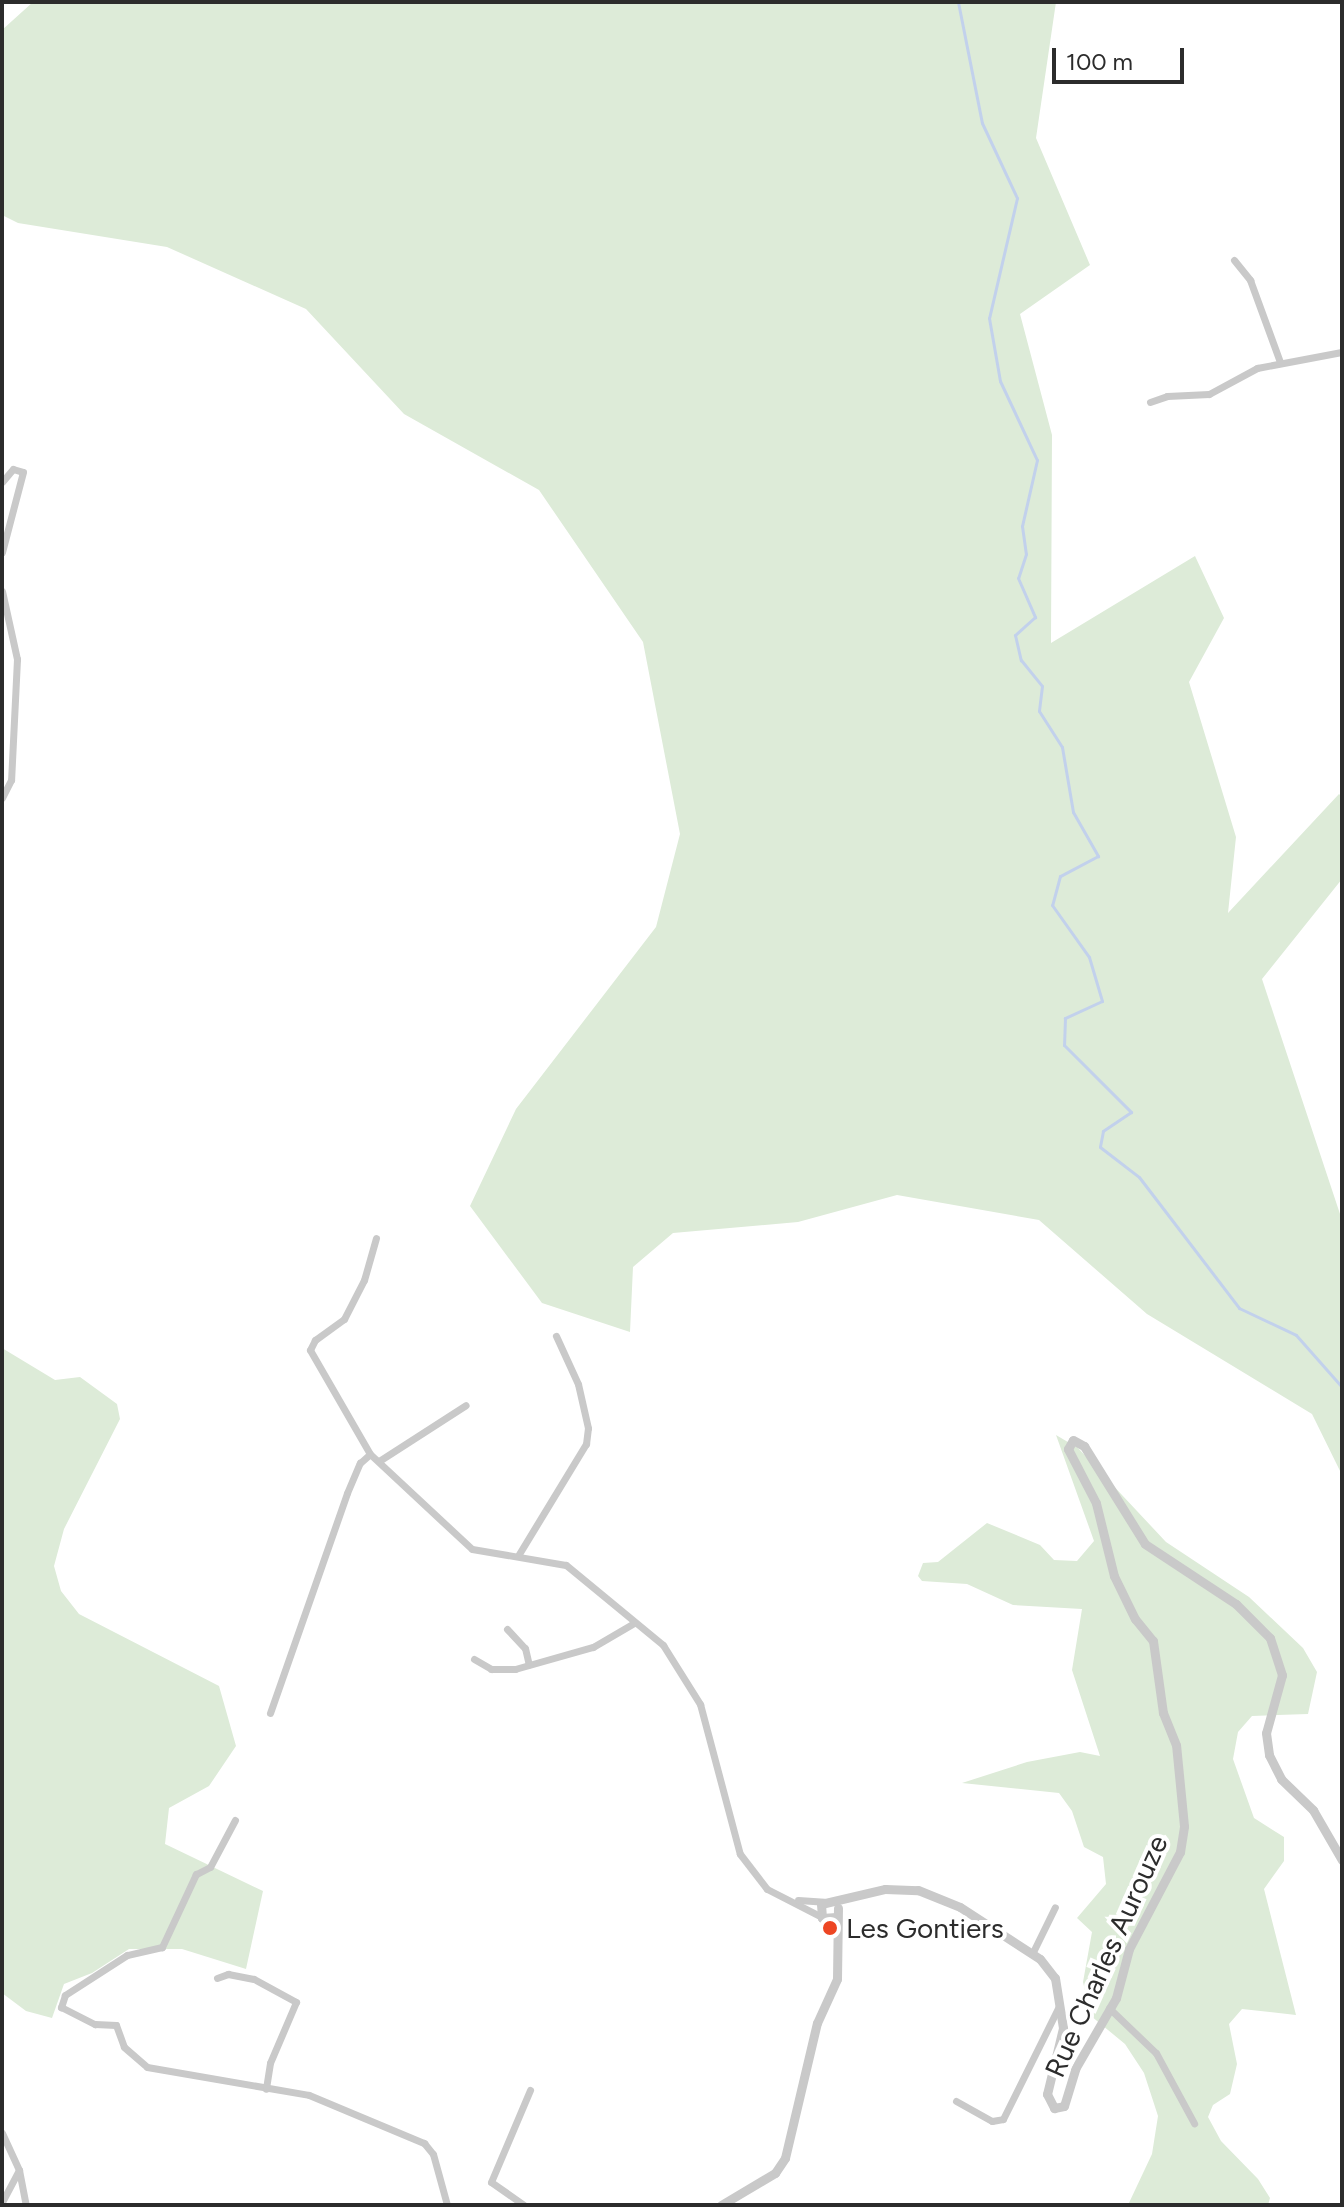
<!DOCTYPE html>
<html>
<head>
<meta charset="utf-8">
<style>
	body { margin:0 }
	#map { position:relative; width:1344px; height:2207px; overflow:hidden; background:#fff; font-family:Figtree,sans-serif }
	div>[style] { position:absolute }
	.green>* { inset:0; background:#ddebd8 }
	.stream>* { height:3px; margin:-1.5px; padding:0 1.5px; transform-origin:1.5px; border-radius:1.5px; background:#c2d1ec }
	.minor>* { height:7px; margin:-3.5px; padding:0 3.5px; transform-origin:3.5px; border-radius:3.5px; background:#c9c9c9 }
	.tertiary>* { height:9px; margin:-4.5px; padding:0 4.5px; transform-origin:4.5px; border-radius:4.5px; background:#c9c9c9 }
	.dots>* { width:22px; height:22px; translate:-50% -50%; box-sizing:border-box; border:4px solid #fff; border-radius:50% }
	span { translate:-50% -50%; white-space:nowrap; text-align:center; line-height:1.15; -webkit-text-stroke:8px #fff; paint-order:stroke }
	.poi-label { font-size:28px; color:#2c2c2c }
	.left { translate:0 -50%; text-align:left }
	.street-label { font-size:28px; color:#2c2c2c }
	.frame { position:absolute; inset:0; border:4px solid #2c2c2c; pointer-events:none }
	.scale { position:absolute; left:1052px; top:48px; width:132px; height:36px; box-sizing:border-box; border:4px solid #2c2c2c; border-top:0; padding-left:10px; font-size:24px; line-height:28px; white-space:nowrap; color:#2c2c2c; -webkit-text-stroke:6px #fff; paint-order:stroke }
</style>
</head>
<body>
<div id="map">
	<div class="green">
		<div style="clip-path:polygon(33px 2px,1056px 2px,1036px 138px,1090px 265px,1020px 314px,1052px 435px,1051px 643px,1195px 556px,1224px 618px,1189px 682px,1236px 837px,1228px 913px,1339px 794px,1342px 797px,1342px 879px,1262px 979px,1342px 1220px,1342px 1475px,1312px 1414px,1147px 1314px,1039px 1220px,897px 1195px,798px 1222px,673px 1233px,633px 1267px,630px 1332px,542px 1303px,470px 1206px,516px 1109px,656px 927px,680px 834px,643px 642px,539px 490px,404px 414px,306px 309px,167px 247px,18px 223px,2px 215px,2px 30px)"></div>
		<div style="clip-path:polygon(2px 1348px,55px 1380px,80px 1377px,117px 1404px,120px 1419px,64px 1529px,54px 1566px,61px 1591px,79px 1614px,219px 1686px,236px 1746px,209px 1786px,169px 1808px,165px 1844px,263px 1891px,246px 1969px,182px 1949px,129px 1949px,92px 1973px,64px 1984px,52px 2018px,26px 2011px,2px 1993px)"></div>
		<div style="clip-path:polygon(1056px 1435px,1078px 1448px,1166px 1542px,1249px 1597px,1303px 1648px,1317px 1672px,1308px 1714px,1252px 1716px,1238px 1732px,1233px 1759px,1254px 1818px,1284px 1837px,1284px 1861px,1264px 1889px,1296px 2015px,1242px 2009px,1229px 2024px,1237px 2064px,1230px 2094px,1213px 2105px,1208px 2117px,1221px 2141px,1258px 2179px,1270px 2198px,1268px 2205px,1128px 2205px,1152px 2154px,1158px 2116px,1144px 2073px,1125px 2044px,1091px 2016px,1083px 1982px,1092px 1932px,1077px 1918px,1106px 1884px,1103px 1857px,1084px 1847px,1072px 1811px,1059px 1793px,962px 1783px,1027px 1762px,1080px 1752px,1100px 1756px,1072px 1670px,1082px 1609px,1013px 1605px,967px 1584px,922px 1581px,918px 1576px,923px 1563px,938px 1562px,987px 1523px,1040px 1545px,1054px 1560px,1077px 1561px,1094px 1541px)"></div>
	</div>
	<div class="stream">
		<div style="left:958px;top:2px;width:123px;rotate:78.8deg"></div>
		<div style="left:982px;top:123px;width:83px;rotate:65deg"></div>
		<div style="left:1017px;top:198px;width:123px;rotate:103.1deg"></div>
		<div style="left:989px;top:318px;width:64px;rotate:80.1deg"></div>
		<div style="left:1000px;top:381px;width:87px;rotate:64.9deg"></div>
		<div style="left:1037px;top:460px;width:68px;rotate:102.8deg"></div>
		<div style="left:1022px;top:526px;width:28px;rotate:82deg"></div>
		<div style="left:1026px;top:554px;width:25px;rotate:108deg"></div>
		<div style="left:1018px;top:578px;width:43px;rotate:66.4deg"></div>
		<div style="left:1035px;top:617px;width:27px;rotate:138deg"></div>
		<div style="left:1015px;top:635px;width:26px;rotate:77deg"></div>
		<div style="left:1021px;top:660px;width:33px;rotate:51deg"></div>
		<div style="left:1042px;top:686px;width:25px;rotate:97deg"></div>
		<div style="left:1039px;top:711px;width:43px;rotate:57.4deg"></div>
		<div style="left:1062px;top:747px;width:66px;rotate:80.4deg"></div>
		<div style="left:1073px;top:812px;width:51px;rotate:60.4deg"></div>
		<div style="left:1098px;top:856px;width:43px;rotate:152.2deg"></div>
		<div style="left:1060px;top:876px;width:30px;rotate:105deg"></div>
		<div style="left:1052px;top:905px;width:64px;rotate:54.6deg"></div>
		<div style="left:1089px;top:957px;width:46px;rotate:73.5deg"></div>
		<div style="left:1102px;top:1001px;width:41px;rotate:155.3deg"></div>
		<div style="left:1065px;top:1018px;width:27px;rotate:92deg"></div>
		<div style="left:1064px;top:1045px;width:95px;rotate:45deg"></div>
		<div style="left:1131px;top:1112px;width:34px;rotate:146deg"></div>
		<div style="left:1103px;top:1131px;width:16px;rotate:101deg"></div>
		<div style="left:1100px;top:1147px;width:49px;rotate:37.6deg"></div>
		<div style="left:1139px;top:1177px;width:165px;rotate:52.6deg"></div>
		<div style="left:1239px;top:1308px;width:63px;rotate:25.3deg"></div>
		<div style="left:1296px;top:1335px;width:69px;rotate:48.5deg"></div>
	</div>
	<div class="minor">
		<div style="left:1234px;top:260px;width:26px;rotate:51deg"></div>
		<div style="left:1250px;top:280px;width:87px;rotate:69.9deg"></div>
		<div style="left:1150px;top:402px;width:18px;rotate:-19deg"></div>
		<div style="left:1167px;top:396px;width:42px;rotate:-2.7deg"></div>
		<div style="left:1209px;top:394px;width:55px;rotate:-28.4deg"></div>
		<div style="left:1257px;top:368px;width:86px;rotate:-10.7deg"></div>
		<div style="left:2px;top:482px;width:17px;rotate:-50deg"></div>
		<div style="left:13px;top:469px;width:10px;rotate:17deg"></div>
		<div style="left:23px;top:472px;width:83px;rotate:104.7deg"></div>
		<div style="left:2px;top:591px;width:70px;rotate:77.6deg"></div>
		<div style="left:17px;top:659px;width:121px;rotate:92.8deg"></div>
		<div style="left:11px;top:780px;width:20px;rotate:117deg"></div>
		<div style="left:376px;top:1238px;width:44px;rotate:105.9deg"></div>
		<div style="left:364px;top:1280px;width:44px;rotate:117.1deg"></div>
		<div style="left:344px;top:1319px;width:36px;rotate:144deg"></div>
		<div style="left:315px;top:1340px;width:11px;rotate:117deg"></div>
		<div style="left:310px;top:1350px;width:120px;rotate:60deg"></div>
		<div style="left:370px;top:1454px;width:139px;rotate:43deg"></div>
		<div style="left:472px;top:1549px;width:95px;rotate:9.7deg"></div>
		<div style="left:566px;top:1565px;width:126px;rotate:39.5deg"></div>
		<div style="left:663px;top:1645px;width:70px;rotate:57.9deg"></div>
		<div style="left:700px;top:1704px;width:155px;rotate:75.1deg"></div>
		<div style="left:740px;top:1854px;width:44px;rotate:52.4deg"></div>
		<div style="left:767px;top:1889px;width:59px;rotate:27deg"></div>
		<div style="left:379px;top:1461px;width:103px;rotate:-32.8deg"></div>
		<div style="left:519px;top:1554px;width:129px;rotate:-58.7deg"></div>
		<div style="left:586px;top:1444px;width:16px;rotate:-83deg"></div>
		<div style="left:588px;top:1428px;width:45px;rotate:-102.8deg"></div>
		<div style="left:578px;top:1384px;width:53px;rotate:-114.6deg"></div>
		<div style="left:507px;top:1629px;width:26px;rotate:47deg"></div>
		<div style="left:525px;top:1648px;width:17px;rotate:77deg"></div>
		<div style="left:474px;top:1659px;width:20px;rotate:30deg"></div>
		<div style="left:491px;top:1669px;width:24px"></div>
		<div style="left:515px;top:1669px;width:81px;rotate:-15.8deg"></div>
		<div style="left:593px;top:1647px;width:48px;rotate:-30.3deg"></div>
		<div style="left:270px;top:1713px;width:233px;rotate:-70.7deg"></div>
		<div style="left:347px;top:1493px;width:33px;rotate:-67deg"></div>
		<div style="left:360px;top:1463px;width:13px;rotate:-42deg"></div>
		<div style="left:235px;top:1820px;width:53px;rotate:118deg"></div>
		<div style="left:210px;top:1867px;width:16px;rotate:153deg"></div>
		<div style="left:196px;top:1874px;width:81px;rotate:115deg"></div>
		<div style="left:162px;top:1947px;width:36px;rotate:167deg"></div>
		<div style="left:127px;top:1955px;width:74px;rotate:147.2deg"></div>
		<div style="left:65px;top:1995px;width:13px;rotate:108deg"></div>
		<div style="left:61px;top:2007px;width:38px;rotate:27deg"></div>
		<div style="left:95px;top:2024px;width:21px;rotate:3deg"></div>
		<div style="left:116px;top:2025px;width:23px;rotate:70deg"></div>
		<div style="left:124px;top:2047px;width:30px;rotate:41deg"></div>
		<div style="left:147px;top:2067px;width:164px;rotate:9.8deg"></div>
		<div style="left:309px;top:2095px;width:125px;rotate:22.7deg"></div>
		<div style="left:424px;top:2143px;width:14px;rotate:51deg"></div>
		<div style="left:433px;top:2154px;width:53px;rotate:74.6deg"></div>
		<div style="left:798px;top:1900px;width:26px;rotate:4deg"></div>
		<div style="left:822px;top:1918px;width:13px;rotate:51deg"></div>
		<div style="left:1032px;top:1954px;width:52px;rotate:-63.9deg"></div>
		<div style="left:217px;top:1978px;width:12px;rotate:-20deg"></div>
		<div style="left:228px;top:1974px;width:26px;rotate:11deg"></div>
		<div style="left:254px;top:1979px;width:48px;rotate:28.7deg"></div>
		<div style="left:296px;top:2002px;width:66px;rotate:113.1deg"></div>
		<div style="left:270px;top:2063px;width:26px;rotate:99deg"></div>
		<div style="left:1109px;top:2008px;width:65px;rotate:43.8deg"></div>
		<div style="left:1156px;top:2053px;width:80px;rotate:61.5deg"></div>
		<div style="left:956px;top:2101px;width:41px;rotate:29.1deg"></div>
		<div style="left:992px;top:2121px;width:11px;rotate:-10deg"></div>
		<div style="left:1003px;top:2119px;width:128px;rotate:-63.6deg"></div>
		<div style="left:2px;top:2133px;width:41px;rotate:65.3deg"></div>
		<div style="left:19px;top:2170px;width:36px;rotate:79deg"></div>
		<div style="left:2px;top:2202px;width:36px;rotate:-62deg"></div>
		<div style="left:524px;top:2205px;width:40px;rotate:-145.1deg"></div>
		<div style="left:491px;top:2182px;width:100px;rotate:-67deg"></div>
	</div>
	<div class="tertiary">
		<div style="left:836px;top:1917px;width:14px;rotate:176deg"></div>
		<div style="left:822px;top:1918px;width:14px;rotate:-94deg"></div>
		<div style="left:821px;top:1904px;width:66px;rotate:-13.2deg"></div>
		<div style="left:885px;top:1889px;width:33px;rotate:2deg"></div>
		<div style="left:918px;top:1890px;width:45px;rotate:22deg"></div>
		<div style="left:960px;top:1907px;width:95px;rotate:33deg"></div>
		<div style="left:1040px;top:1959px;width:24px;rotate:52deg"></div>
		<div style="left:1055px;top:1978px;width:51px;rotate:80.9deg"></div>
		<div style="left:1063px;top:2028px;width:68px;rotate:103.6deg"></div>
		<div style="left:1047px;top:2094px;width:16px;rotate:63deg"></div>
		<div style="left:1054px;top:2108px;width:10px;rotate:-11deg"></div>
		<div style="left:1064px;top:2106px;width:39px;rotate:-73deg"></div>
		<div style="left:1075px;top:2069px;width:82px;rotate:-60deg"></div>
		<div style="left:1116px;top:1998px;width:51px;rotate:-75.1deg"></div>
		<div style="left:1129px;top:1949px;width:110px;rotate:-62.3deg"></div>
		<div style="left:1180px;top:1852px;width:26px;rotate:-81deg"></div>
		<div style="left:1184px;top:1826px;width:81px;rotate:-95.6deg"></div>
		<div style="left:1176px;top:1745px;width:35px;rotate:-112deg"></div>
		<div style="left:1163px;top:1713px;width:73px;rotate:-97.9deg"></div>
		<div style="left:1153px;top:1641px;width:28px;rotate:-129deg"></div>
		<div style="left:1135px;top:1619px;width:48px;rotate:-116deg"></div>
		<div style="left:1114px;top:1576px;width:75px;rotate:-103.9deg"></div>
		<div style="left:1096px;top:1503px;width:61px;rotate:-117.4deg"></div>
		<div style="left:1068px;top:1449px;width:10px;rotate:-61deg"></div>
		<div style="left:1073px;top:1440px;width:13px;rotate:29deg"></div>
		<div style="left:1084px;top:1446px;width:115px;rotate:58.1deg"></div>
		<div style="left:1145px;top:1544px;width:109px;rotate:33.4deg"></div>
		<div style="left:1236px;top:1604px;width:48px;rotate:45deg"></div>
		<div style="left:1270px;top:1638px;width:39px;rotate:72deg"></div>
		<div style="left:1282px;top:1675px;width:60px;rotate:105.4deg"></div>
		<div style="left:1266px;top:1733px;width:22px;rotate:82deg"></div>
		<div style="left:1269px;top:1755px;width:27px;rotate:63deg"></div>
		<div style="left:1281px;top:1779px;width:45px;rotate:44.1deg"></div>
		<div style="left:1313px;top:1810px;width:58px;rotate:59.9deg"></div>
		<div style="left:721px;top:2205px;width:63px;rotate:-30.7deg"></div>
		<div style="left:775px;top:2173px;width:18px;rotate:-56deg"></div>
		<div style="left:785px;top:2158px;width:139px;rotate:-76.7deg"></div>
		<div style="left:817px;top:2023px;width:48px;rotate:-65.6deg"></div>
		<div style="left:837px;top:1979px;width:71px;rotate:-89.2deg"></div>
	</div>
	<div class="dots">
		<div style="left:830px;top:1928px;background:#ed4623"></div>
	</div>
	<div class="poi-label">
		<span class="left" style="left:846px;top:1928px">Les Gontiers</span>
	</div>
	<div class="street-label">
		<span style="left:1106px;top:1956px;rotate:-66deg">Rue Charles Aurouze</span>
	</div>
	<div class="frame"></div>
	<div class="scale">100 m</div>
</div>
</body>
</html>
